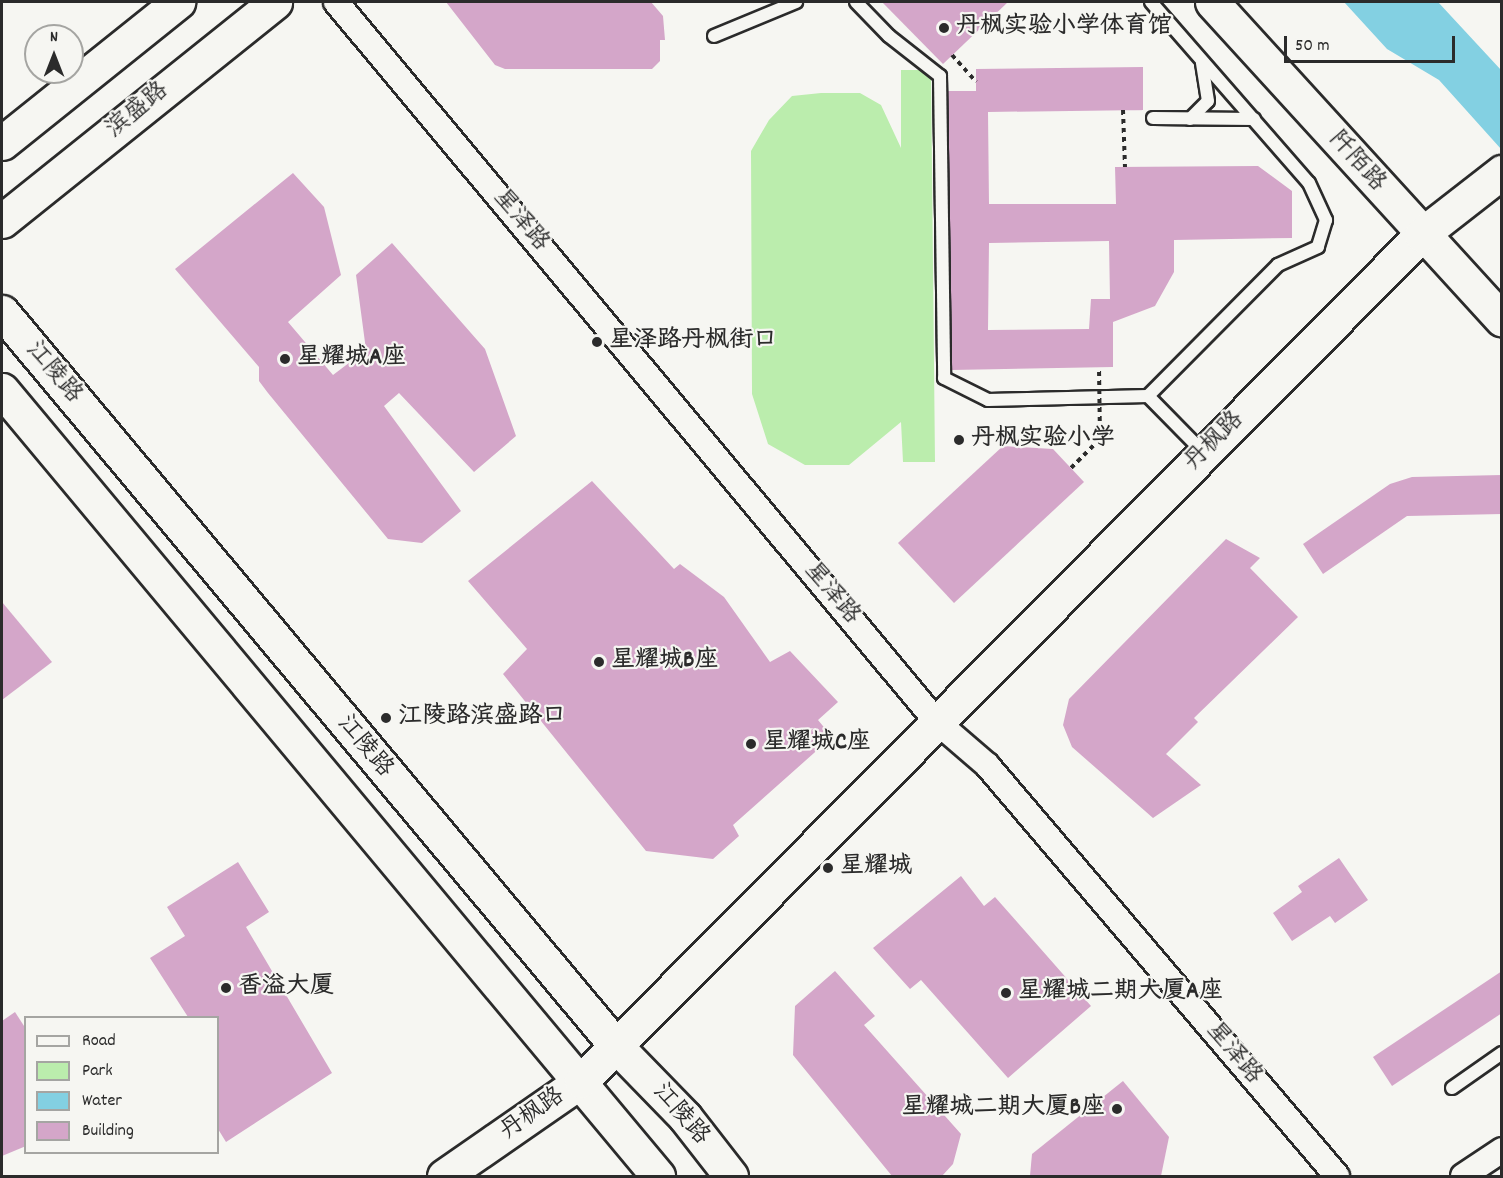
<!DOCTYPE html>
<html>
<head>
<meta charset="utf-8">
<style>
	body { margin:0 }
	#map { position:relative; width:1503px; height:1178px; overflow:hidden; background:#f6f6f2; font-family:Dekko,"LXGW WenKai TC",sans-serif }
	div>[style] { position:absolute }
	.green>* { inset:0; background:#bbedad }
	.water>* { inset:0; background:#83d0e2 }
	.building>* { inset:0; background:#d4a6c9 }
	.path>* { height:4px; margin-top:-2px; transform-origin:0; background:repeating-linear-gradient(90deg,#2b2b2b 0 4.5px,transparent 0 9px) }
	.roads { filter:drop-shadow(2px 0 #2b2b2b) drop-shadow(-2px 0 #2b2b2b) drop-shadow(0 2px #2b2b2b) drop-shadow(0 -2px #2b2b2b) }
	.lane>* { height:12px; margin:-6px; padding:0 6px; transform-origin:6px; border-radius:6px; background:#f6f6f2 }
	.street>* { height:24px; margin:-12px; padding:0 12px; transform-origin:12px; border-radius:12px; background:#f6f6f2 }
	.secondary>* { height:33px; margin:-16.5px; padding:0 16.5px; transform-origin:16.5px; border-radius:16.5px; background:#f6f6f2 }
	.path-bridge>* { height:4px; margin-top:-2px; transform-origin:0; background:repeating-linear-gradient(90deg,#2b2b2b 0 4.5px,transparent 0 9px) }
	.dots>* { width:16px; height:16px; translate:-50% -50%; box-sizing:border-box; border:3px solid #f6f6f2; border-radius:50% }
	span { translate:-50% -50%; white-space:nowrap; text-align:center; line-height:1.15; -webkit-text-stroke:4.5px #f6f6f2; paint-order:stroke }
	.poi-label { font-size:24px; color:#2b2b2b; font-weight:700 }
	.left { translate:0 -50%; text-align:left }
	.right { translate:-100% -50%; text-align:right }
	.street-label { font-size:24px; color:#2b2b2b }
	.frame { position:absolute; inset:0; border:3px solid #2b2b2b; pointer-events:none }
	.legend { position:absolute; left:24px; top:1016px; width:195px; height:138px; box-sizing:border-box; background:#f6f6f2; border:2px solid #a5a5a2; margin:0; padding:8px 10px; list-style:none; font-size:18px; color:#2b2b2b }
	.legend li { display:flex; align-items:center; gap:12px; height:30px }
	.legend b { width:30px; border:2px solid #a5a5a2 }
	.north { position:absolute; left:24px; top:24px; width:60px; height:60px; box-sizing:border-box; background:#f6f6f2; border:2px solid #a5a5a2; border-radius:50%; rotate:0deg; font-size:16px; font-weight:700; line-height:24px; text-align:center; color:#2b2b2b }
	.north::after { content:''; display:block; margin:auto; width:21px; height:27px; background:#2b2b2b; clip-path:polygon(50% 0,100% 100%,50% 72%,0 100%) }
	.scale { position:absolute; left:1284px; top:36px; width:171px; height:27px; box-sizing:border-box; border:3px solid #2b2b2b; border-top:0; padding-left:8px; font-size:18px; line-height:21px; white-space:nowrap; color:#2b2b2b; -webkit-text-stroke:4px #f6f6f2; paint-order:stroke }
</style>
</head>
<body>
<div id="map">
	<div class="green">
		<div style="clip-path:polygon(901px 70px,931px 70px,935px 462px,903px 462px,901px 422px,849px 465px,805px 465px,768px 444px,752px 394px,751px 151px,769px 120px,792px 96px,821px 93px,860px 93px,881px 105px,901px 148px)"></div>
	</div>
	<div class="water">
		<div style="clip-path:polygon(1344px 2px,1438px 2px,1501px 70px,1501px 149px,1439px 80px,1387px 49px)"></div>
	</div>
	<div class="building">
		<div style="clip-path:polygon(446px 2px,651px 2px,663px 16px,665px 40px,660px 40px,660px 61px,652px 69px,505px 69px,495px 65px)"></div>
		<div style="clip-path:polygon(882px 2px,1008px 2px,943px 64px)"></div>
		<div style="clip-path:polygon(evenodd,1143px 67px,1143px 110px,988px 112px,989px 204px,1116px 204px,1115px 167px,1258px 166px,1292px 191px,1292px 238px,1174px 240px,1174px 272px,1155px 306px,1113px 322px,1113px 367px,952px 370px,948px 91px,976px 91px,976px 69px,1143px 67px,1109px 241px,1110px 299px,1091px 299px,1089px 329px,988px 330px,989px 243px,1109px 241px)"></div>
		<div style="clip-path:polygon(293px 173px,324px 207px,341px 275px,288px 322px,333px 375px,366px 350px,356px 275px,392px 243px,485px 349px,516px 436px,474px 472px,399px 393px,384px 406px,461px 511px,422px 543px,388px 539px,268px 393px,259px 381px,259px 367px,175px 269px)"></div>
		<div style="clip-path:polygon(1003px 446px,1053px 449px,1084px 482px,954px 603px,898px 543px)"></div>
		<div style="clip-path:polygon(1502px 475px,1502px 514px,1407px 516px,1323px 574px,1303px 544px,1390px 484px,1412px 477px)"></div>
		<div style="clip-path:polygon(592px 481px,674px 569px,680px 564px,724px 597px,770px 662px,790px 651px,838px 702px,818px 720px,832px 737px,733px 825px,739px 836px,713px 859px,646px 851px,503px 674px,527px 649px,468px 581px)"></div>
		<div style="clip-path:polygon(1226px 539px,1260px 558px,1250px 568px,1298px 617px,1194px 718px,1198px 722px,1166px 754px,1201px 785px,1153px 818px,1072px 747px,1063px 725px,1069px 699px)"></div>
		<div style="clip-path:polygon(2px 602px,52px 662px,2px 700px)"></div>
		<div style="clip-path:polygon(1339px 858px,1368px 900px,1335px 923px,1330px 916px,1292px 941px,1273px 913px,1302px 892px,1298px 886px)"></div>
		<div style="clip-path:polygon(238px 862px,269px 912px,246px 927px,332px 1073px,226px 1142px,218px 1129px,218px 1017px,188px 1017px,150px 958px,185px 936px,167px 907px)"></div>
		<div style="clip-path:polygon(961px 876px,984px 906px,995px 897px,1091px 1006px,1008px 1078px,921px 980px,910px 989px,873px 948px)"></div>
		<div style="clip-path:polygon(835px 971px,875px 1016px,864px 1025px,961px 1134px,953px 1164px,942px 1176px,892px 1176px,793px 1055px,795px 1006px)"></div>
		<div style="clip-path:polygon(1502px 971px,1502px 1013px,1392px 1086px,1373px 1057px)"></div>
		<div style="clip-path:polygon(15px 1012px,26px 1029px,26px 1146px,2px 1156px,2px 1021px)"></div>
		<div style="clip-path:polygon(1123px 1081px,1169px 1137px,1161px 1176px,1030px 1176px,1032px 1154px)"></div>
	</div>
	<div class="path">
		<div style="left:952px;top:55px;width:36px;rotate:48deg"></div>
		<div style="left:1123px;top:110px;width:57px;rotate:88deg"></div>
	</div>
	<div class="roads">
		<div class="lane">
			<div style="left:856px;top:2px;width:47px;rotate:45.9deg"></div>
			<div style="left:889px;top:36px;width:65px;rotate:38.1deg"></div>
			<div style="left:940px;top:76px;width:302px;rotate:89.2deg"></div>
			<div style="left:944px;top:378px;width:49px;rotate:26.6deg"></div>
			<div style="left:988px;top:400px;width:160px;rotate:-1.4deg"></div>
			<div style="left:1151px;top:2px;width:240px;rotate:48.9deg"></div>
			<div style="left:1309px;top:183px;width:41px;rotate:65.3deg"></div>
			<div style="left:1326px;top:220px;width:28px;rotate:107deg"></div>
			<div style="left:1318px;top:247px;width:44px;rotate:155.8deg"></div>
			<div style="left:1278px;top:265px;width:185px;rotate:134.8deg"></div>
			<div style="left:1148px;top:396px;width:78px;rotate:45.5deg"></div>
			<div style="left:714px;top:36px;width:89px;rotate:-22.5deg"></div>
			<div style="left:1153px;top:118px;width:101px;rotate:0.6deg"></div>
			<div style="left:1190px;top:119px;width:25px;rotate:-45deg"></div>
			<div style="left:1208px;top:101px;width:39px;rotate:-99deg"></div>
			<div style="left:1452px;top:1088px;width:61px;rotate:-35deg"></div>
		</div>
		<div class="street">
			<div style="left:336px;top:2px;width:938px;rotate:50.15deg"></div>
			<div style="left:937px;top:722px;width:66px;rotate:40.7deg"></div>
			<div style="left:987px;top:765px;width:540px;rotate:49.58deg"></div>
			<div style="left:1463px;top:1176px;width:47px;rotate:-33.7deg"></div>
		</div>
		<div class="secondary">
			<div style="left:1212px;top:2px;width:430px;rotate:47.6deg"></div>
			<div style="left:2px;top:143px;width:226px;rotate:-38.7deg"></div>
			<div style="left:2px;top:221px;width:350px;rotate:-38.7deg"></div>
			<div style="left:2px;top:312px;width:958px;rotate:50.08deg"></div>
			<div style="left:617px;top:1047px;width:98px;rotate:45.8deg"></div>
			<div style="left:685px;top:1117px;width:75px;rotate:52.1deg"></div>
			<div style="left:2px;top:390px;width:1024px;rotate:50.15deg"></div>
			<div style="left:444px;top:1176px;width:167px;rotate:-34.7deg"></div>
			<div style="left:581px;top:1081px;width:1192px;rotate:-45.2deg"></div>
			<div style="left:1421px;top:235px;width:103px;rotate:-37.9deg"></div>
		</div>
	</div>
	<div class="path-bridge">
		<div style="left:1071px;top:468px;width:41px;rotate:-45deg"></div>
		<div style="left:1100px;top:439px;width:71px;rotate:-90.8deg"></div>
	</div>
	<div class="dots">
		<div style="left:944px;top:28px;background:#2b2b2b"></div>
		<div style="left:597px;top:342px;background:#2b2b2b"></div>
		<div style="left:285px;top:359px;background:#2b2b2b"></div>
		<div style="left:959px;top:440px;background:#2b2b2b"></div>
		<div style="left:599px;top:662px;background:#2b2b2b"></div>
		<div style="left:386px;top:718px;background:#2b2b2b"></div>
		<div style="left:751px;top:744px;background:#2b2b2b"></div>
		<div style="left:828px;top:868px;background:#2b2b2b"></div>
		<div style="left:226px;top:988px;background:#2b2b2b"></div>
		<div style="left:1006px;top:993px;background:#2b2b2b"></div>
		<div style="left:1117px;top:1109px;background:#2b2b2b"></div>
	</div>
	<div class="poi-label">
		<span class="left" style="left:956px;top:28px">丹枫实验小学体育馆</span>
		<span class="left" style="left:609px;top:342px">星泽路丹枫街口</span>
		<span class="left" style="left:297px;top:359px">星耀城A座</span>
		<span class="left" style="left:971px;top:440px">丹枫实验小学</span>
		<span class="left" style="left:611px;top:662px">星耀城B座</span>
		<span class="left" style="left:398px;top:718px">江陵路滨盛路口</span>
		<span class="left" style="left:763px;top:744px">星耀城C座</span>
		<span class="left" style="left:840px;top:868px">星耀城</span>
		<span class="left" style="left:238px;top:988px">香溢大厦</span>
		<span class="left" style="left:1018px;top:993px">星耀城二期大厦A座</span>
		<span class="right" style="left:1105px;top:1109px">星耀城二期大厦B座</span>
	</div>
	<div class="street-label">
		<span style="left:138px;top:111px;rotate:-39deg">滨盛路</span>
		<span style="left:1356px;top:162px;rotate:48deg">阡陌路</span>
		<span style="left:520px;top:221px;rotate:50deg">星泽路</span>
		<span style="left:53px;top:373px;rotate:50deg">江陵路</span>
		<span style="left:1215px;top:442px;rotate:-45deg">丹枫路</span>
		<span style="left:831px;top:594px;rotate:50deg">星泽路</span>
		<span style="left:364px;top:747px;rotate:50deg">江陵路</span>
		<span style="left:1233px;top:1054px;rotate:50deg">星泽路</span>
		<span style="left:533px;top:1115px;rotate:-35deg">丹枫路</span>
		<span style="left:680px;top:1115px;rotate:49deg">江陵路</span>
	</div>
	<div class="frame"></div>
	<ul class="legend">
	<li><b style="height:8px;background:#f6f6f2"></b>Road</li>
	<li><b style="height:16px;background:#bbedad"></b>Park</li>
	<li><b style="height:16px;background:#83d0e2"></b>Water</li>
	<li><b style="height:16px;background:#d4a6c9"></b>Building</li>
	</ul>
	<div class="north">N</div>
	<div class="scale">50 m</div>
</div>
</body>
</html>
